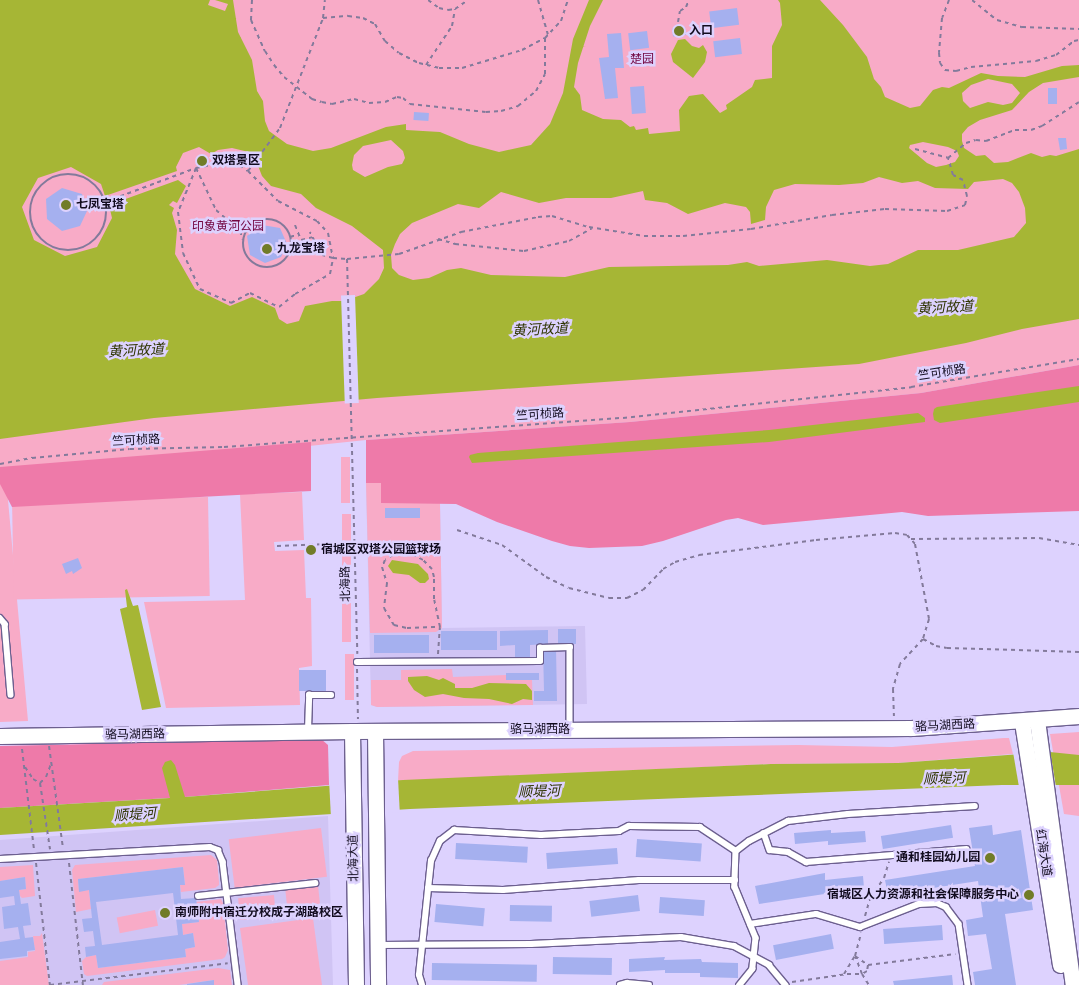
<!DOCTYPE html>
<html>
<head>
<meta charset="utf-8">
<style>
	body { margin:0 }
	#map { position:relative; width:1079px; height:985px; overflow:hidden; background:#ddd2fe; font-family:"Fira Sans Condensed","Noto Sans SC",sans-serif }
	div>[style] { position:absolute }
	.built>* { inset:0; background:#d0c4f4 }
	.green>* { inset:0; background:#f8abc7; transform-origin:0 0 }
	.forest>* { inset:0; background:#ee7aa9 }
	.water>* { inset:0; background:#a6b635 }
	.pier>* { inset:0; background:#ddd2fe; transform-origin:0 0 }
	.building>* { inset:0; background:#a5b0ef; transform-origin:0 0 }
	.path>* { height:2px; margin-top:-1px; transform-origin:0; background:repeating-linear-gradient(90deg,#837a9b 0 4px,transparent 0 8px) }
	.path>.ring { margin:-1px; padding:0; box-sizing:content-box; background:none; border:2px solid #837a9b; border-radius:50% }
	.roads { filter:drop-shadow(1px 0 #6c5f8f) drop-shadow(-1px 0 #6c5f8f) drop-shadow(0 1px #6c5f8f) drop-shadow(0 -1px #6c5f8f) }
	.lane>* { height:5.5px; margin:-2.75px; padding:0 2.75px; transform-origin:2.75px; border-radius:2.75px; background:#fff }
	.secondary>* { height:15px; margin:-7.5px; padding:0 7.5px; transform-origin:7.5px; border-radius:7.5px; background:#fff }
	.dots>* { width:14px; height:14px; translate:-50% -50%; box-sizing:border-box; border:2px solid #ddd2fe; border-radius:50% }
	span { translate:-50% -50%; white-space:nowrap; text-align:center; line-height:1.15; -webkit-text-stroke:5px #ddd2fe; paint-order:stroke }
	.poi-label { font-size:12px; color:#110b1e; font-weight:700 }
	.left { translate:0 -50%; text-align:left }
	.right { translate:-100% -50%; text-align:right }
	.park-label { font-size:12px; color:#720540 }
	.street-label { font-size:12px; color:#110b1e }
	.water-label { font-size:14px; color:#2e3400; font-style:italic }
</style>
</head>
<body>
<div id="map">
	<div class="built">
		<div style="clip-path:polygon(381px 482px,381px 503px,440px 503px,442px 628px,585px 626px,587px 704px,377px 707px,371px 705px,366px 483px)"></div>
		<div style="clip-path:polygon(328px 816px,333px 985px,0 985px,0 840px)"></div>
	</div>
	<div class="green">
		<div style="clip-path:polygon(0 0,1079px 0,1079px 365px,921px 393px,630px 422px,366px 440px,6px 478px,28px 721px,0 722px)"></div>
		<div style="left:341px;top:457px;width:9px;height:46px"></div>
		<div style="clip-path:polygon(381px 482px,381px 503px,440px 503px,442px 628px,436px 632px,370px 633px,366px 483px)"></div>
		<div style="clip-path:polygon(302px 492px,304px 540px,274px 542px,275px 551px,304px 550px,306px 598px,311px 598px,312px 666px,299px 668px,300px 705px,166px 708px,144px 602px,245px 600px,240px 494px)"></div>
		<div style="left:208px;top:497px;width:99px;height:196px;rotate:89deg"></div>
		<div style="left:342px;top:514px;width:9px;height:128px"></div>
		<div style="left:345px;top:654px;width:9px;height:46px"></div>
		<div style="clip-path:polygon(452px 669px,453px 677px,506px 675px,506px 680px,532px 680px,533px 705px,377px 707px,371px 705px,371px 680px,401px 680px,401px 670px)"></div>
		<div style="clip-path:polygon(1079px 732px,1079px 816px,1064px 814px,1050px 734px)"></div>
		<div style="clip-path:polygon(1004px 738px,1009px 738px,1013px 754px,898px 763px,771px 764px,398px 781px,399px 762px,402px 756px,413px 751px,798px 745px,892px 747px)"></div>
		<div style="left:321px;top:828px;width:49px;height:93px;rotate:83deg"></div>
		<div style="clip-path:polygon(211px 855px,217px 860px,219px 882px,219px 885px,215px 888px,181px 892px,180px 885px,185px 884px,183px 867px,78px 879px,79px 891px,89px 890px,91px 909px,76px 912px,72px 870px,75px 865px)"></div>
		<div style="clip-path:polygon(33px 865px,35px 896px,22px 898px,20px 896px,19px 890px,26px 889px,25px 877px,0 881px,0 867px)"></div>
		<div style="left:318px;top:885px;width:20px;height:33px;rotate:84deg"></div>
		<div style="left:274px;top:895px;width:22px;height:36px;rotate:85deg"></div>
		<div style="clip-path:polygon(221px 899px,223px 903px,228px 950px,225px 957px,222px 959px,87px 976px,84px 974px,82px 961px,86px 957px,96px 955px,98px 968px,186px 957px,185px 949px,195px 947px,193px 933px,183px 935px,182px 924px,199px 922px,196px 902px)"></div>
		<div style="left:155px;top:910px;width:16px;height:39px;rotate:79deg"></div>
		<div style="clip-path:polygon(313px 918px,322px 985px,248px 985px,240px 928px)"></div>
		<div style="clip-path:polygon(42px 933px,49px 985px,0 985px,0 961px,28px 957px,28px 952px,35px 951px,33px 936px,40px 936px)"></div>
		<div style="clip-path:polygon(218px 968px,230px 970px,232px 985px,214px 985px,213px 980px,179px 985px,102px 985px,104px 982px)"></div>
	</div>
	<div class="forest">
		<div style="clip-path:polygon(1079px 365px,1079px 511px,928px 516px,902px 512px,763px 525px,738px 518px,726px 520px,663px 541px,642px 546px,589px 548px,570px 546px,552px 541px,497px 522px,456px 504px,381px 503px,381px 483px,366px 483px,366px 440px,630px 422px,921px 393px)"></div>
		<div style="clip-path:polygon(311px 442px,311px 491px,12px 507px,0 484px,0 467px)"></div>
		<div style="clip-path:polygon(321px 739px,328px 745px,329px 785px,185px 797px,0 808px,0 746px)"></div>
	</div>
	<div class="water">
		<div style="clip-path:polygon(evenodd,0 0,210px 0,208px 5px,225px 11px,228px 4px,215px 0,233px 0,238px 32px,252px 60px,257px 91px,263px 101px,265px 121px,269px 131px,287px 144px,313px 151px,331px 148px,386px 127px,406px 124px,406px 130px,440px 132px,469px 144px,499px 152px,531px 145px,550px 124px,563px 93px,573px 39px,589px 0,603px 0,590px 26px,578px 63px,574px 87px,580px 95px,582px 110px,603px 119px,621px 120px,630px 127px,634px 126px,636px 130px,648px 128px,649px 134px,680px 131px,679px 110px,689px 96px,703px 94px,720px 113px,727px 109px,726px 105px,752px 87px,755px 80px,772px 78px,772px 46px,782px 25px,780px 3px,778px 0,820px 0,843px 25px,867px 57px,874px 79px,881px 87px,885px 97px,910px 108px,920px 106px,933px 90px,942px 87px,949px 88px,981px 73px,998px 76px,1025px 77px,1062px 66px,1079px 65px,1079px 77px,1043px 83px,1029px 92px,1012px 110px,980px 120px,968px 127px,962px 134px,962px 141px,964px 148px,976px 156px,985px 155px,994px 163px,1008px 162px,1031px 153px,1042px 157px,1050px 155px,1056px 156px,1079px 149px,1079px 319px,1022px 329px,966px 343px,859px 364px,377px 398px,154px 418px,0 439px,0 0,988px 79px,1012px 84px,1020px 93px,1012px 103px,1003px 105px,988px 102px,970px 108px,963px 101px,962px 93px,971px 85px,988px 79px,0 0,391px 140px,403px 151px,405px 158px,402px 164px,388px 167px,365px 177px,353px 170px,352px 165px,354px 155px,363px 146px,391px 140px,0 0,923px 142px,948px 147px,957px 151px,959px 156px,955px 162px,946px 165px,936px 167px,927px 163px,909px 148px,910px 145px,923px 142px,0 0,199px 147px,211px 154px,218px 150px,232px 148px,253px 153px,262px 176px,271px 186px,301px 194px,316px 208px,352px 226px,383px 250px,384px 268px,379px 279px,364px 294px,344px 301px,332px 301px,305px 306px,299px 321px,287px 324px,279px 319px,275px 308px,252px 297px,230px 306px,195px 289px,175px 254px,177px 230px,172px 213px,174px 208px,169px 205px,173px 201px,177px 203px,186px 186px,178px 180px,109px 205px,112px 218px,97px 247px,65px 256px,34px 240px,22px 207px,38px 178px,71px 167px,101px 184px,105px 196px,177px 171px,176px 167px,183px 153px,199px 147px,0 0,879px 177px,902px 183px,918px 181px,935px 188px,968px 189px,974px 182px,1003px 179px,1012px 183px,1019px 192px,1025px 208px,1026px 223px,1014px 237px,958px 250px,918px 250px,888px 264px,870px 266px,827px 260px,759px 266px,747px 262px,728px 265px,609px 267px,565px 277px,491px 275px,461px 268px,447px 270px,429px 278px,413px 280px,399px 275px,392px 268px,391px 255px,395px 244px,400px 234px,412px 223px,458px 204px,479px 208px,501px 192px,539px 203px,566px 198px,611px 198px,643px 191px,645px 200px,667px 203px,688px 214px,725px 203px,746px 207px,750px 212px,751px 224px,765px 220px,766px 207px,774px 190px,795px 184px,839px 185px,863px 183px,879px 177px)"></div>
		<div style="clip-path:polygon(685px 39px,692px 46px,699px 48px,703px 45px,707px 52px,705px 62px,693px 78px,673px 62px,671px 54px,678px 40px)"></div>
		<div style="clip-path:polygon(1079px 386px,1079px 402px,940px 423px,934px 420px,933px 414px,934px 409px,937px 407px)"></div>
		<div style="clip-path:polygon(918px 413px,925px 418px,925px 422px,769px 442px,472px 463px,469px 457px,470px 455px,478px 453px,769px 430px)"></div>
		<div style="clip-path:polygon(392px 560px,418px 564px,428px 574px,429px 579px,425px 583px,420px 583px,409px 575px,393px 573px,388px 566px)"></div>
		<div style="clip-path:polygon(127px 589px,133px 606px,138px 605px,161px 707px,142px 710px,120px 609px,127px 607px,125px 590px)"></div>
		<div style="clip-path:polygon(427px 676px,439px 680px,443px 678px,455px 684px,455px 688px,472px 688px,489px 683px,526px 684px,532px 691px,532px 700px,523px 699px,512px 704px,489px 699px,464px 698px,443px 694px,425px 697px,414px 690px,408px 681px,408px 677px)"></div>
		<div style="clip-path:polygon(1050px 752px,1079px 755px,1079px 785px,1002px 785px,410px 809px,0 835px,0 808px,170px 798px,162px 768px,165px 762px,171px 760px,175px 765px,185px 797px,403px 780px,771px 764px,898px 763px)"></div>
	</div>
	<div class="pier">
		<div style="left:355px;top:295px;width:108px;height:14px;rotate:88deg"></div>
		<div style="clip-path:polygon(1050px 750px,1056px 787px,1019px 787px,1013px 752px)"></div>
		<div style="left:398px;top:778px;width:34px;height:69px;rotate:87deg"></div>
	</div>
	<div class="building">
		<div style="left:737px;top:8px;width:17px;height:28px;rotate:83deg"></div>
		<div style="left:685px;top:27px;width:8px;height:13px;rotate:83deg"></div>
		<div style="left:647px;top:31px;width:17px;height:19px;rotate:83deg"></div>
		<div style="clip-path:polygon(621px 33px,624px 68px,615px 68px,618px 98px,605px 99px,599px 58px,609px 57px,607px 34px)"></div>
		<div style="left:740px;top:38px;width:16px;height:27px;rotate:83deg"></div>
		<div style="left:644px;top:86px;width:27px;height:14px;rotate:86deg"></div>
		<div style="left:1048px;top:88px;width:9px;height:16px"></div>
		<div style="left:414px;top:112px;width:15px;height:8px;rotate:4deg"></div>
		<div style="clip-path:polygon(1058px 138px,1066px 138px,1067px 149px,1060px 150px)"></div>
		<div style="clip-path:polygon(62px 188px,82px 194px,87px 211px,80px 226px,62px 231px,47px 219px,46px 199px)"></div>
		<div style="clip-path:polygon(262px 225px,280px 228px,287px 244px,281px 257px,265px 263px,250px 255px,247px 236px)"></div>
		<div style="left:385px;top:508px;width:35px;height:10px"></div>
		<div style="clip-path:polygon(78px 558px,82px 568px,73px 574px,72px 571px,66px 574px,62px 564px)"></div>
		<div style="left:558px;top:629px;width:18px;height:15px"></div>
		<div style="clip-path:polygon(548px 630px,548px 644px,530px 645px,530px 657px,515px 657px,515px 645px,500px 646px,500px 631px)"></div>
		<div style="left:497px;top:631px;width:19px;height:56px;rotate:90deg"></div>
		<div style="left:429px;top:635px;width:18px;height:55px;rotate:90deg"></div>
		<div style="clip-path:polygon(543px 648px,556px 648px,557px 701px,534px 701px,534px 691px,544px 691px)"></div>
		<div style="left:326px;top:670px;width:21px;height:27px;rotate:90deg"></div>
		<div style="left:506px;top:673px;width:33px;height:7px"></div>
		<div style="left:951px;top:825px;width:13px;height:71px;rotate:81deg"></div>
		<div style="clip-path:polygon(992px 825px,993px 835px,1021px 830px,1033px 910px,1005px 914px,1016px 985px,975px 985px,973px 972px,992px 969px,986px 934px,968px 936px,966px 920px,983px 917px,978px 881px,888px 895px,885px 880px,975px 866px,969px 828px)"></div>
		<div style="clip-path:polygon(831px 830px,831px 833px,865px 831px,866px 842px,828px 845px,828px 841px,795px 844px,794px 833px)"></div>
		<div style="left:637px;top:839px;width:65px;height:18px;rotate:4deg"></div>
		<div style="left:456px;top:843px;width:72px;height:16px;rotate:3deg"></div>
		<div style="left:617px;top:848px;width:16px;height:71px;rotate:86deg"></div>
		<div style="clip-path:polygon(evenodd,183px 867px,185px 885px,180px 885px,181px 899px,196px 898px,199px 922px,182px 924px,183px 935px,193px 933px,195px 947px,185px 949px,186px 957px,98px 968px,96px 955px,86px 957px,85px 947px,95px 946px,93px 931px,84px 932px,82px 919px,92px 918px,89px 890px,79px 892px,78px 879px,183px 867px,173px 893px,178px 935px,102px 945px,96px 902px,173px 893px)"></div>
		<div style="clip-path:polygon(825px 873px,825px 880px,863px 876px,864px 888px,759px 904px,755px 886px)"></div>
		<div style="clip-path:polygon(25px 877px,26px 889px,19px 890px,21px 904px,28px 903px,31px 925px,23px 926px,25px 938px,33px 937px,35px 950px,27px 951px,27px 956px,0 959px,0 942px,20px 939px,18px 927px,4px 929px,2px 907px,15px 905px,14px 896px,0 898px,0 881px)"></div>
		<div style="left:638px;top:895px;width:16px;height:49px;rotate:83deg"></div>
		<div style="left:660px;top:897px;width:45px;height:16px;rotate:4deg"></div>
		<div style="left:436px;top:904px;width:49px;height:18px;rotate:5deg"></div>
		<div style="left:510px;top:905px;width:42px;height:16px;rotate:1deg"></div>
		<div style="left:942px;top:925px;width:15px;height:59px;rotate:86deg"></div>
		<div style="left:831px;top:934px;width:15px;height:59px;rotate:79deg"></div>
		<div style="left:553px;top:957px;width:59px;height:17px;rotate:1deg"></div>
		<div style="clip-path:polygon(665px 957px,664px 960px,701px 959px,702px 962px,738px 963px,738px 978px,700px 977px,700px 973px,665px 973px,665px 970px,629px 972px,629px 959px)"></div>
		<div style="left:432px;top:963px;width:105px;height:17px;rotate:1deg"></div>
		<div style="clip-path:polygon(952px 975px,953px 985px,894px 985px,893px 981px)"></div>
		<div style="clip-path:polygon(214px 980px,214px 985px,187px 985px,187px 984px)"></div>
	</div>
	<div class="path">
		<div style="left:252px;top:0;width:20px;rotate:93deg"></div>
		<div style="left:251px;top:20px;width:34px;rotate:66deg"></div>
		<div style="left:265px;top:51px;width:17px;rotate:57deg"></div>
		<div style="left:274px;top:65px;width:16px;rotate:50deg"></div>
		<div style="left:284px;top:77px;width:36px;rotate:38deg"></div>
		<div style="left:312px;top:99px;width:10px;rotate:17deg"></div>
		<div style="left:322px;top:102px;width:10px;rotate:11deg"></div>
		<div style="left:332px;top:104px;width:23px;rotate:-13deg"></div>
		<div style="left:354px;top:99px;width:16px;rotate:15deg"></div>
		<div style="left:369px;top:103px;width:16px;rotate:-4deg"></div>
		<div style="left:385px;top:102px;width:13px;rotate:-23deg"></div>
		<div style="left:397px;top:97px;width:6px;rotate:9deg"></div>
		<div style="left:403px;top:98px;width:9px;rotate:41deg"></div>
		<div style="left:410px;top:104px;width:76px;rotate:6deg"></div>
		<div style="left:486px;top:112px;width:15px;rotate:-4deg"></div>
		<div style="left:501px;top:111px;width:18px;rotate:-16deg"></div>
		<div style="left:518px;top:106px;width:23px;rotate:-40deg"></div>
		<div style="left:536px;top:91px;width:19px;rotate:-62deg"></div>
		<div style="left:545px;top:74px;width:36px;rotate:-90deg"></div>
		<div style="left:428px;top:0;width:14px;rotate:36deg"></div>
		<div style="left:439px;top:8px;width:9px;rotate:13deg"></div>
		<div style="left:448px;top:10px;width:7px;rotate:-8deg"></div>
		<div style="left:455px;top:9px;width:16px;rotate:-35deg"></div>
		<div style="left:538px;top:0;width:36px;rotate:74deg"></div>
		<div style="left:949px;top:0;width:19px;rotate:111deg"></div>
		<div style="left:942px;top:18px;width:35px;rotate:95deg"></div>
		<div style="left:939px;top:53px;width:10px;rotate:84deg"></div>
		<div style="left:940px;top:63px;width:9px;rotate:54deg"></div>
		<div style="left:945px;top:70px;width:11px;rotate:5deg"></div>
		<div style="left:956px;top:71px;width:16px;rotate:-15deg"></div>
		<div style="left:971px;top:67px;width:65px;rotate:-5.3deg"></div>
		<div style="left:1036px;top:61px;width:21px;rotate:-17deg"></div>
		<div style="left:1056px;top:55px;width:23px;rotate:-38deg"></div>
		<div style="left:1074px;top:41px;width:5px;rotate:-11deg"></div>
		<div style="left:972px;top:0;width:32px;rotate:39deg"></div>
		<div style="left:997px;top:20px;width:26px;rotate:16deg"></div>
		<div style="left:1022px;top:27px;width:57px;rotate:2deg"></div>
		<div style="left:323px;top:18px;width:25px;rotate:-5deg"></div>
		<div style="left:348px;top:16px;width:15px;rotate:8deg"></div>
		<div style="left:363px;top:18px;width:13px;rotate:27deg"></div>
		<div style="left:375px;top:24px;width:20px;rotate:60deg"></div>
		<div style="left:385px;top:41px;width:18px;rotate:41deg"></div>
		<div style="left:399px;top:53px;width:22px;rotate:27deg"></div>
		<div style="left:419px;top:63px;width:21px;rotate:14deg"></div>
		<div style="left:439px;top:68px;width:23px"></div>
		<div style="left:462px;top:68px;width:63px;rotate:-16.7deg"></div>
		<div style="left:522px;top:50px;width:26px;rotate:-28deg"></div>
		<div style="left:545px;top:38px;width:23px;rotate:-47deg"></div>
		<div style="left:561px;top:21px;width:22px;rotate:-72deg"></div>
		<div style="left:678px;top:22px;width:11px;rotate:-80deg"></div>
		<div style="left:680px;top:11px;width:7px;rotate:-34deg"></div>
		<div style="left:686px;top:7px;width:8px;rotate:-67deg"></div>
		<div style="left:426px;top:65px;width:47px;rotate:-56.3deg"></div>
		<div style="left:452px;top:26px;width:17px;rotate:-80deg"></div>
		<div style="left:915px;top:149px;width:34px;rotate:15deg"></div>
		<div style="left:196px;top:168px;width:48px;rotate:112.2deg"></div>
		<div style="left:178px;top:212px;width:41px;rotate:83deg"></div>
		<div style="left:183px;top:253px;width:40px;rotate:65deg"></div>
		<div style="left:200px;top:289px;width:34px;rotate:24deg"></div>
		<div style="left:231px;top:303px;width:21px;rotate:-28deg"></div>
		<div style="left:250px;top:293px;width:32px;rotate:26deg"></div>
		<div style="left:279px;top:307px;width:21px;rotate:-39deg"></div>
		<div style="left:295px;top:294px;width:40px;rotate:-29.7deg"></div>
		<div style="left:330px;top:274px;width:16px;rotate:-79deg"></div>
		<div style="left:333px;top:258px;width:11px;rotate:-165deg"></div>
		<div style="left:322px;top:255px;width:26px;rotate:-118deg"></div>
		<div style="left:196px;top:168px;width:47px;rotate:64.5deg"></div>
		<div style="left:216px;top:210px;width:32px;rotate:41deg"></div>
		<div style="left:240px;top:231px;width:9px;rotate:72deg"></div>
		<div style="left:248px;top:171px;width:54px;rotate:-53.3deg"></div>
		<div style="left:280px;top:128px;width:118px;rotate:-68.6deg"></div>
		<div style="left:323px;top:18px;width:18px;rotate:-84deg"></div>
		<div class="ring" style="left:30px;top:174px;width:74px;height:74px"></div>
		<div style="left:105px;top:202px;width:97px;rotate:-20.5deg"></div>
		<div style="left:196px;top:168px;width:38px;rotate:-11deg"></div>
		<div style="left:233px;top:161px;width:18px;rotate:34deg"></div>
		<div style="left:248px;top:171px;width:42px;rotate:45deg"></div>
		<div style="left:278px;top:201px;width:44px;rotate:27.1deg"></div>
		<div style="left:317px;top:221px;width:16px;rotate:47deg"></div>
		<div style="left:328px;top:233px;width:25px;rotate:79deg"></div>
		<div style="left:333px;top:258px;width:14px;rotate:4deg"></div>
		<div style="left:347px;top:259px;width:395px;rotate:88.5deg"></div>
		<div class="ring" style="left:243px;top:219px;width:46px;height:46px"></div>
		<div style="left:295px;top:225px;width:16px;rotate:68deg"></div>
		<div style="left:301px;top:240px;width:12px;rotate:-14deg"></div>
		<div style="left:290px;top:237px;width:9px;rotate:-18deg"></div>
		<div style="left:438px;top:239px;width:18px;rotate:16deg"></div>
		<div style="left:455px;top:244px;width:69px;rotate:5.8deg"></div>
		<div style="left:524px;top:251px;width:46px;rotate:-12.5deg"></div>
		<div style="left:569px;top:241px;width:26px;rotate:-29deg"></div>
		<div style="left:347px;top:259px;width:52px;rotate:-5.5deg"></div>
		<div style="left:399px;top:254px;width:66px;rotate:-19.5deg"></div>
		<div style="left:461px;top:232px;width:78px;rotate:-11deg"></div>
		<div style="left:538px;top:217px;width:14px;rotate:-4deg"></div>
		<div style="left:552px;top:216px;width:39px;rotate:17deg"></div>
		<div style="left:589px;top:227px;width:56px;rotate:9.3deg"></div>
		<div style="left:644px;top:236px;width:39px"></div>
		<div style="left:683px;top:236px;width:68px;rotate:-5.9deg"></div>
		<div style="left:751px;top:229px;width:82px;rotate:-9.8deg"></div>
		<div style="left:832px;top:215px;width:53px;rotate:-6.5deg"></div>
		<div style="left:885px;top:209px;width:62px;rotate:1.8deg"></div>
		<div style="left:947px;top:211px;width:19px;rotate:-18deg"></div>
		<div style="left:965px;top:205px;width:9px;rotate:-77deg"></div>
		<div style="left:967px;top:196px;width:16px;rotate:-104deg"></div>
		<div style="left:963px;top:180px;width:11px;rotate:-153deg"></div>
		<div style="left:953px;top:175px;width:18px;rotate:-106deg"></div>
		<div style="left:948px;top:158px;width:23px;rotate:-40deg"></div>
		<div style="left:966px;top:143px;width:10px;rotate:-17deg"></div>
		<div style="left:976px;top:140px;width:10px;rotate:6deg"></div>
		<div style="left:986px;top:141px;width:31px;rotate:-21deg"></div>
		<div style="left:1015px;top:130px;width:16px"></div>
		<div style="left:1031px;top:130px;width:12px;rotate:-20deg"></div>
		<div style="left:1042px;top:126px;width:44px;rotate:-33deg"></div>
		<div style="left:0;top:464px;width:33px;rotate:-11deg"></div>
		<div style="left:32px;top:458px;width:98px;rotate:-5.2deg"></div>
		<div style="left:130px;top:449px;width:94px;rotate:-1.2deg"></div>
		<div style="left:224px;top:447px;width:400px;rotate:-4.2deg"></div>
		<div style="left:623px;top:418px;width:290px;rotate:-6.1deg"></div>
		<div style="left:911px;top:387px;width:170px;rotate:-9.5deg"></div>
		<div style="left:457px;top:530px;width:47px;rotate:18.4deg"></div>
		<div style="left:502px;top:545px;width:54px;rotate:36deg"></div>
		<div style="left:546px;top:577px;width:25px;rotate:26deg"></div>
		<div style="left:569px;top:588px;width:41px;rotate:14deg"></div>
		<div style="left:609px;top:598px;width:18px"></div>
		<div style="left:627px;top:598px;width:18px;rotate:-27deg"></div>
		<div style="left:643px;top:590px;width:29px;rotate:-46deg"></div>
		<div style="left:663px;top:569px;width:14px;rotate:-30deg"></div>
		<div style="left:675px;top:562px;width:25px;rotate:-16deg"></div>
		<div style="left:699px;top:555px;width:118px;rotate:-7.3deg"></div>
		<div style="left:816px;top:540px;width:79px;rotate:-5.1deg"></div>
		<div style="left:895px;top:533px;width:12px;rotate:9deg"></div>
		<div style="left:907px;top:535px;width:12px;rotate:48deg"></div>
		<div style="left:915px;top:544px;width:76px;rotate:79.4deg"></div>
		<div style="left:929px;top:619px;width:21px;rotate:107deg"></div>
		<div style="left:923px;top:639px;width:34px;rotate:133deg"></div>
		<div style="left:900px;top:664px;width:26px;rotate:106deg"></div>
		<div style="left:893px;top:689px;width:27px;rotate:88deg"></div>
		<div style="left:911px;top:539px;width:128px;rotate:-0.4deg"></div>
		<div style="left:1039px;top:538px;width:41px;rotate:9.9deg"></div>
		<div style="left:277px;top:546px;width:51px;rotate:-2.2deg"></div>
		<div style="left:923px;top:639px;width:15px;rotate:28deg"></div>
		<div style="left:936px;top:646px;width:11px;rotate:10deg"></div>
		<div style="left:947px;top:648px;width:132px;rotate:1.7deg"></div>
		<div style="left:438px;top:654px;width:27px;rotate:-86deg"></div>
		<div style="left:440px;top:627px;width:29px;rotate:-102deg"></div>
		<div style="left:434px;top:599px;width:22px;rotate:-90deg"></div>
		<div style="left:434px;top:577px;width:8px;rotate:-104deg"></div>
		<div style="left:432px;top:569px;width:13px;rotate:-135deg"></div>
		<div style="left:423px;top:560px;width:10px;rotate:-151deg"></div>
		<div style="left:414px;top:555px;width:21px;rotate:180deg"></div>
		<div style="left:393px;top:555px;width:9px;rotate:148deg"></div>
		<div style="left:385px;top:560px;width:8px;rotate:113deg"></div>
		<div style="left:382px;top:567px;width:17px;rotate:73deg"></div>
		<div style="left:387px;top:583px;width:25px;rotate:97deg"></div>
		<div style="left:384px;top:608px;width:20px;rotate:60deg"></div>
		<div style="left:394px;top:625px;width:13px;rotate:13deg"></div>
		<div style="left:407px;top:628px;width:33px;rotate:-2deg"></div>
		<div style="left:357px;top:669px;width:50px;rotate:88.9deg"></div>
		<div style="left:49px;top:746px;width:103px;rotate:82.2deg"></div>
		<div style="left:22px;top:749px;width:101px;rotate:83.2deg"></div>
		<div style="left:25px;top:767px;width:14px;rotate:56deg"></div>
		<div style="left:33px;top:779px;width:8px;rotate:30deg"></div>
		<div style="left:40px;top:783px;width:8px;rotate:-45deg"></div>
		<div style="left:46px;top:777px;width:14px;rotate:-69deg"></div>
		<div style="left:40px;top:783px;width:67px;rotate:81.4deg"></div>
		<div style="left:36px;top:863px;width:123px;rotate:83.5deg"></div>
		<div style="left:69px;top:863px;width:123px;rotate:83.5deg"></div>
		<div style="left:865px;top:916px;width:19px;rotate:-74deg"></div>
		<div style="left:870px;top:898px;width:24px;rotate:-55deg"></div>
		<div style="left:884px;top:878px;width:17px;rotate:-73deg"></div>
		<div style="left:855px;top:956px;width:16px;rotate:35deg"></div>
		<div style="left:868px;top:965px;width:6px;rotate:99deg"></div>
		<div style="left:867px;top:971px;width:6px;rotate:149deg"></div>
		<div style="left:862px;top:974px;width:19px;rotate:-111deg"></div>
		<div style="left:868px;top:965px;width:88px;rotate:-7.2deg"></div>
		<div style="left:844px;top:974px;width:21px;rotate:-59deg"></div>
		<div style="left:855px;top:956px;width:24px;rotate:-75deg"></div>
		<div style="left:792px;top:982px;width:56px;rotate:-8.3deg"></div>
		<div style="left:847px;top:974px;width:15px"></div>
		<div style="left:862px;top:974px;width:13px;rotate:58deg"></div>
		<div style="left:50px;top:985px;width:179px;rotate:-7deg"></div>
	</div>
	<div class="roads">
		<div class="lane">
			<div style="left:0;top:618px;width:8px;rotate:50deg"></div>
			<div style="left:5px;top:624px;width:71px;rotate:85.2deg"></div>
			<div style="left:357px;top:662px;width:183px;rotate:-0.3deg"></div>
			<div style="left:540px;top:661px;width:13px;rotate:-90deg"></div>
			<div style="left:540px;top:648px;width:30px;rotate:-2deg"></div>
			<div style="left:570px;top:647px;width:83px;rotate:90deg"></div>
			<div style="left:308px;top:730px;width:35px;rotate:-88deg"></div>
			<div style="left:309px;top:695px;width:22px"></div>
			<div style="left:764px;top:833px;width:18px;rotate:71deg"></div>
			<div style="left:770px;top:850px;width:18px;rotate:6deg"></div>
			<div style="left:788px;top:852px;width:21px;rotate:29deg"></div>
			<div style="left:806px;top:862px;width:161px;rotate:-4.6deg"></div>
			<div style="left:736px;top:851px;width:16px;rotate:-38deg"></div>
			<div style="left:749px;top:841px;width:44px;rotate:-27.1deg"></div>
			<div style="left:788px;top:821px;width:60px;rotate:-6.7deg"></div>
			<div style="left:848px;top:814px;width:127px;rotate:-3.6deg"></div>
			<div style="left:0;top:859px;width:210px;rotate:-3.3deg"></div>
			<div style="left:210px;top:847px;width:9px;rotate:21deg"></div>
			<div style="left:218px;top:850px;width:13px;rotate:67deg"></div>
			<div style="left:223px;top:862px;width:124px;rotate:83deg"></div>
			<div style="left:428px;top:888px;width:75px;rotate:1.5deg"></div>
			<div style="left:503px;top:890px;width:136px;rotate:-4.2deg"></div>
			<div style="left:639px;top:880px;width:96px"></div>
			<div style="left:198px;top:896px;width:118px;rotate:-6.3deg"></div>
			<div style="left:750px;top:924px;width:67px;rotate:-8.6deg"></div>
			<div style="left:816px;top:914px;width:46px;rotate:16.5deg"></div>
			<div style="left:860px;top:927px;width:63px;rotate:-21.3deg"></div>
			<div style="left:919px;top:904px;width:18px;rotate:-3deg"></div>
			<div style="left:937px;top:903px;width:10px;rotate:24deg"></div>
			<div style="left:946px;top:907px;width:21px;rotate:53deg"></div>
			<div style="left:959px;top:924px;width:62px;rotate:81.6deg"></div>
			<div style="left:378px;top:945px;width:153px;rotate:-0.4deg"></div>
			<div style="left:531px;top:944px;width:150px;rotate:-2.7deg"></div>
			<div style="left:681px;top:937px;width:54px;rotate:9.6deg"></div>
			<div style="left:734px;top:946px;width:40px;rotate:28deg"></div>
			<div style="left:769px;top:965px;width:26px;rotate:50deg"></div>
			<div style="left:422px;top:985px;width:10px;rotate:-107deg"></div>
			<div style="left:419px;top:975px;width:115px;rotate:-84deg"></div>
			<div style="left:431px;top:861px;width:22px;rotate:-66deg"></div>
			<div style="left:440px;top:841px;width:18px;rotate:-38deg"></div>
			<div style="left:454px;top:830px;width:87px;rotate:3.3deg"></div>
			<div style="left:541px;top:835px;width:78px;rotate:-2.9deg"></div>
			<div style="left:619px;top:831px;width:11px;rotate:-27deg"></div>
			<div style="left:629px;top:826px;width:71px;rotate:0.8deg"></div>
			<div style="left:700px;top:827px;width:43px;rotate:33.7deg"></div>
			<div style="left:736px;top:851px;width:36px;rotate:92deg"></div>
			<div style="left:735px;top:887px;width:55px;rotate:67.6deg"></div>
			<div style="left:756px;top:938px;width:31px;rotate:96deg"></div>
			<div style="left:753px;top:969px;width:21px;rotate:129deg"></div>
			<div style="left:620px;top:985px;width:7px;rotate:-16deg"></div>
			<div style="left:627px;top:983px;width:22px;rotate:5deg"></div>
		</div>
		<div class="secondary">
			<div style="left:1037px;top:720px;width:267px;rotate:82.3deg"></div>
			<div style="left:1022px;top:722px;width:246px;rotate:81.1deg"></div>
			<div style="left:352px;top:731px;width:254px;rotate:89.1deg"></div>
			<div style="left:375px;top:731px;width:254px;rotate:89.3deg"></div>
			<div style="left:0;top:736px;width:352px;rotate:-0.8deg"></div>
			<div style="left:352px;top:731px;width:560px;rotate:-0.31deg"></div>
			<div style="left:912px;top:728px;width:167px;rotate:-4.1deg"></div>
		</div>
	</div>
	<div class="dots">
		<div style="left:679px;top:31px;background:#717c28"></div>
		<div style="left:202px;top:161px;background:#717c28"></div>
		<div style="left:66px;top:205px;background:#717c28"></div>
		<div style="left:267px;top:249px;background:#717c28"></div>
		<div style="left:311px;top:550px;background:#717c28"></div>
		<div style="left:990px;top:858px;background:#717c28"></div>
		<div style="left:1029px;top:895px;background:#717c28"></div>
		<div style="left:165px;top:913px;background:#717c28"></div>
	</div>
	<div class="poi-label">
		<span class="left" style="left:689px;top:31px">入口</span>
		<span class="left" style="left:212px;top:161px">双塔景区</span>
		<span class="left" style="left:76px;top:205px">七凤宝塔</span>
		<span class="left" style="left:277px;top:249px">九龙宝塔</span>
		<span class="left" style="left:321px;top:550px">宿城区双塔公园篮球场</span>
		<span class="right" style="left:980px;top:858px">通和桂园幼儿园</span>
		<span class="right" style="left:1019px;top:895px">宿城区人力资源和社会保障服务中心</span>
		<span class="left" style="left:175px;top:913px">南师附中宿迁分校成子湖路校区</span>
	</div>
	<div class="park-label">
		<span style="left:642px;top:60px">楚园</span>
		<span style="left:228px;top:227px">印象黄河公园</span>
	</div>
	<div class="street-label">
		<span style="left:942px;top:373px;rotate:-9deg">竺可桢路</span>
		<span style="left:540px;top:415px;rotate:-4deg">竺可桢路</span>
		<span style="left:136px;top:441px;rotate:-3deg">竺可桢路</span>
		<span style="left:346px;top:584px;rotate:-91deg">北海路</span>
		<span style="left:945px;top:726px;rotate:-3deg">骆马湖西路</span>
		<span style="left:540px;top:730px">骆马湖西路</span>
		<span style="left:135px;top:735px;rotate:-1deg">骆马湖西路</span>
		<span style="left:1043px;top:853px;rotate:81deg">红海大道</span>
		<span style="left:354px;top:858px;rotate:-91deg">北海大道</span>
	</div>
	<div class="water-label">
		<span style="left:945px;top:308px;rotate:-3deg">黄河故道</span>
		<span style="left:540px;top:330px;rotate:-3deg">黄河故道</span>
		<span style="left:136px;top:351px;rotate:-3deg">黄河故道</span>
		<span style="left:944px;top:779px;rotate:-2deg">顺堤河</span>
		<span style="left:539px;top:792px;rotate:-2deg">顺堤河</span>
		<span style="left:135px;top:815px;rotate:-4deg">顺堤河</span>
	</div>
</div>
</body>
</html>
